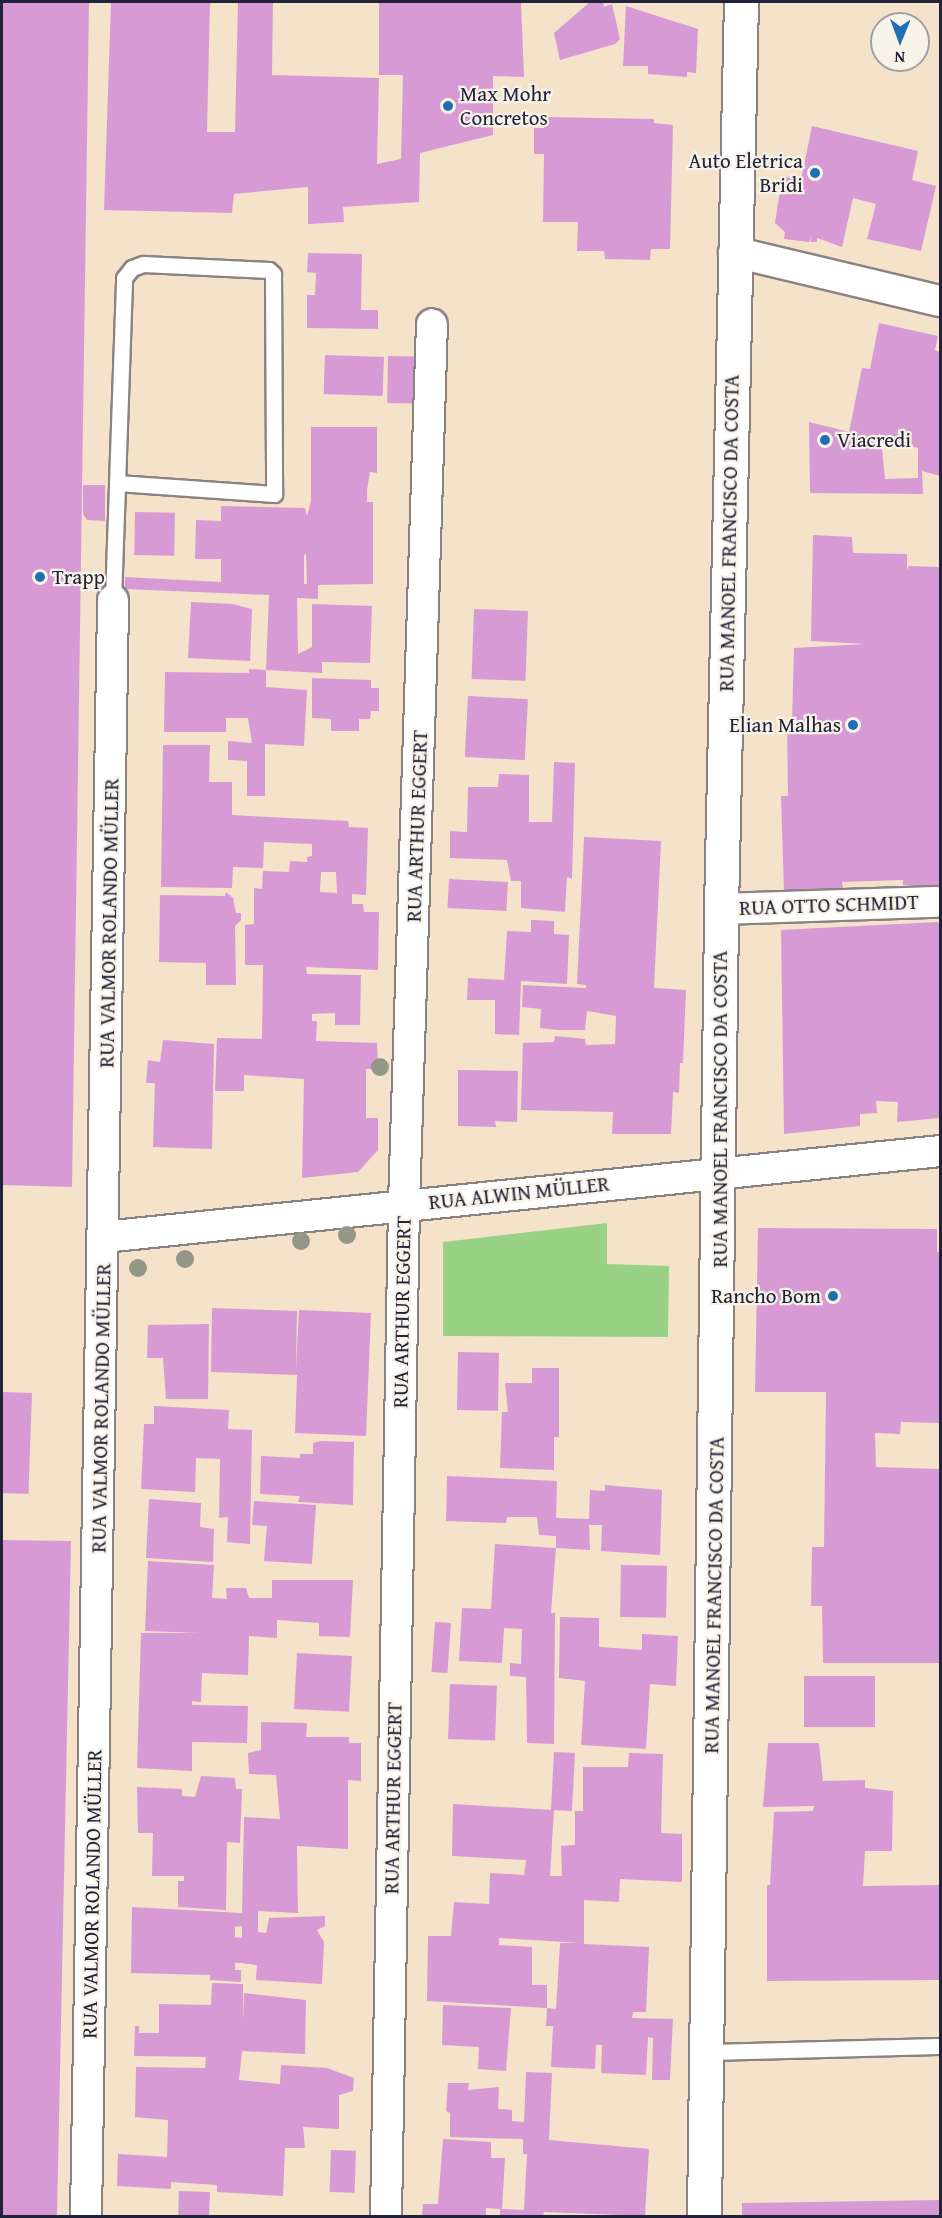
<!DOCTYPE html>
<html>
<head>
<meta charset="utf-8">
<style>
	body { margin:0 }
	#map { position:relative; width:942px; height:2218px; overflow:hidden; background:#f4e3ca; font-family:"Gentium Book Plus",serif }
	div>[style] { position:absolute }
	.green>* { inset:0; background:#9ad285 }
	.building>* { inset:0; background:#d89ad4; transform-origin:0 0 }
	.roads { filter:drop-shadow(2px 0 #8b8282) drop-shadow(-2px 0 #8b8282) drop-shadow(0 2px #8b8282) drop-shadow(0 -2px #8b8282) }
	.lane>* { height:15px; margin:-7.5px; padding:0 7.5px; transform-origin:7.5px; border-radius:7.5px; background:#fff }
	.street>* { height:30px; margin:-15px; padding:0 15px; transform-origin:15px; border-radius:15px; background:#fff }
	.secondary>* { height:33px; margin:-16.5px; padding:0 16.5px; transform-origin:16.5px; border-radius:16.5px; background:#fff }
	.trees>* { width:18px; height:18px; margin:-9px; border-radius:50%; background:#949687 }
	.dots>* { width:16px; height:16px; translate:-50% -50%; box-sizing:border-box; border:3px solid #f7f3e8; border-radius:50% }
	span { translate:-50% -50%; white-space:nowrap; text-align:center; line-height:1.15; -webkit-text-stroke:4.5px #f7f3e8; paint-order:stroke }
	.poi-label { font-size:21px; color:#22223b }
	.left { translate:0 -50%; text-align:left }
	.right { translate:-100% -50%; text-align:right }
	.street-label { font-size:21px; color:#22223b }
	.frame { position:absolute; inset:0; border:3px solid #22223b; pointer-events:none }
	.north { position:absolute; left:870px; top:12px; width:60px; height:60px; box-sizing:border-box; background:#f7f3e8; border:2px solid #a29fa3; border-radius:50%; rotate:181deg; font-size:16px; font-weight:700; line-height:24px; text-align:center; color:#22223b }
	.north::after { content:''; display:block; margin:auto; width:21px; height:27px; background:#1f6fb2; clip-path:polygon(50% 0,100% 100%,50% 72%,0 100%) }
</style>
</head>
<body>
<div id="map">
	<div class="green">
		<div style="clip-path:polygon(607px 1223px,607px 1264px,669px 1266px,668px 1337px,443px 1336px,443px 1242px)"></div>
	</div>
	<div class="building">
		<div style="clip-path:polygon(2px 2px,89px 2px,72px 1187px,2px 1185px)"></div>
		<div style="clip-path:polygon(111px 2px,210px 2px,207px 132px,235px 132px,238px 2px,273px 2px,272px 75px,379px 78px,377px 164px,401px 159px,403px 75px,379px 75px,379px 2px,521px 2px,524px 77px,493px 76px,493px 135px,420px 153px,419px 202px,343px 207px,344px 222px,308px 224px,308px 187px,234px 194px,232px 213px,104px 210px)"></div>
		<div style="clip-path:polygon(590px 2px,603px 2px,604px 7px,612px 4px,620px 39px,615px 44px,560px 60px,554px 33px)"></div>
		<div style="clip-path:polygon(626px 6px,698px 29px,696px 73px,687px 72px,687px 77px,648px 74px,648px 66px,623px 66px)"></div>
		<div style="clip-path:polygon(544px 117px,654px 119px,654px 123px,673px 125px,670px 249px,651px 249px,650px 260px,605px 259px,604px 251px,577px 251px,578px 222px,543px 222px,544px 154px,534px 154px,534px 128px,544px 128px)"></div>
		<div style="clip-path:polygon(812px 126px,918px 151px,912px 180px,936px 186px,921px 251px,867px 239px,876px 204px,853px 198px,842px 247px,817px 238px,817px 242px,810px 242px,812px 236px,809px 242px,784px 239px,785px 232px,775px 223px,782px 176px,801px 180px)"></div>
		<div style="clip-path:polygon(308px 253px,362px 254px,361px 310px,378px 310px,378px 329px,307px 328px,307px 295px,315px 295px,316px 273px,307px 272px)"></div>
		<div style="clip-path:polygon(evenodd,879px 323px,938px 336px,935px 350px,940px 352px,940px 476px,922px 471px,923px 494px,810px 493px,809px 422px,849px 432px,862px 368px,870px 369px,879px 323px,881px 439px,918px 448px,918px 478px,885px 479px,881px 439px)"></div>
		<div style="left:325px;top:355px;width:59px;height:39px;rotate:2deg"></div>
		<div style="left:388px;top:356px;width:40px;height:47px;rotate:1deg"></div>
		<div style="clip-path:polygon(evenodd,311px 427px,377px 427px,377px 473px,370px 472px,367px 490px,367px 502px,373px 502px,373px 584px,318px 585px,318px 599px,297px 598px,298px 654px,312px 647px,312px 604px,372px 606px,370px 663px,322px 662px,322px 673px,266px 670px,269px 595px,125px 589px,125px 577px,221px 582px,221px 559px,195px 559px,196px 520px,221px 521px,221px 506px,305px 508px,307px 516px,311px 501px,311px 427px,306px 554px,307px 584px,304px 584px,304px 555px,306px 554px)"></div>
		<div style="clip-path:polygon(83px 485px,105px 485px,105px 521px,87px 520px,83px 514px)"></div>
		<div style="left:135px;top:512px;width:40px;height:43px;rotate:1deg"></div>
		<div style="clip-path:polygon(813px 535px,852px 537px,853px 553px,907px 554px,907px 570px,909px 566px,940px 567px,940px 885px,903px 885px,903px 880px,842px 882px,843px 888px,784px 892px,781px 796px,788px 796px,787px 722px,792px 722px,794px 648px,865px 644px,811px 641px)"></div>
		<div style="clip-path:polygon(191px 602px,233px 604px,252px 609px,250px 661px,188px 658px)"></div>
		<div style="left:474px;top:609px;width:54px;height:70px;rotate:2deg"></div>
		<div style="clip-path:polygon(249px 669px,266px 670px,266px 687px,307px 690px,304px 746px,265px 744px,265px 796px,247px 796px,247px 761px,228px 760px,228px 741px,252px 743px,248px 718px,226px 718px,226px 732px,164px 732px,165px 672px,249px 673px)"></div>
		<div style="clip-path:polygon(312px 678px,371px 680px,371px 688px,379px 688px,379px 711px,371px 711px,370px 719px,359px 719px,359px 731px,331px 731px,331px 719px,312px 718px)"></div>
		<div style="left:468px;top:696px;width:60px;height:61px;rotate:3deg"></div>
		<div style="clip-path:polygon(evenodd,163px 745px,210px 745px,209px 782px,232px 782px,232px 815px,348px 821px,349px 827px,368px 828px,366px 895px,352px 894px,352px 904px,363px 904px,364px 912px,379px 912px,378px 970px,306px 967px,307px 974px,361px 975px,360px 1025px,335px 1025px,335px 1013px,312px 1014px,312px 1021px,317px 1021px,316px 1041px,377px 1043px,378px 1069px,366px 1069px,366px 1118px,378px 1118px,378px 1150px,358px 1172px,302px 1178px,304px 1079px,244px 1075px,244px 1091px,215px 1091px,217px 1038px,262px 1039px,263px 965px,245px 965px,245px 925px,254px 924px,254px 888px,262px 889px,263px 871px,289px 872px,290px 861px,307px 862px,307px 857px,312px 856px,312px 844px,264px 842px,263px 868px,233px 867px,232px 888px,161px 887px,163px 745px,321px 872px,336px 872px,337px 893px,320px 892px,321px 872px)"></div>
		<div style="clip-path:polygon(554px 762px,575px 763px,572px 879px,567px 877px,565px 912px,521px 908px,521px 881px,511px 881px,507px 860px,450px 858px,450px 831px,467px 832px,468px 787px,498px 787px,499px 774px,529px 775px,529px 822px,552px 822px)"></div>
		<div style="clip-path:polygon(584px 837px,661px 841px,654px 988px,686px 990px,683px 1063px,680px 1063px,679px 1093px,673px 1092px,671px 1134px,612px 1134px,613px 1112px,521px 1110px,523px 1043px,554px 1042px,555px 1036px,585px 1039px,586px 1045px,615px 1044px,616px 1016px,587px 1011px,585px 1030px,557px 1030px,540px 1028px,541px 1009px,522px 1007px,523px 985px,586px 988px,586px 985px,577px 984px)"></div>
		<div style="left:449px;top:879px;width:59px;height:29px;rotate:3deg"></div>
		<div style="clip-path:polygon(226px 892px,233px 898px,236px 913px,241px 913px,241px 920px,235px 926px,236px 985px,206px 985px,206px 963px,159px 962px,160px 895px,225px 896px)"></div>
		<div style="clip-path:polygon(531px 920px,554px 921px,554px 934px,569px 935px,567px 984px,521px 981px,519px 1035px,495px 1034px,495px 1000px,467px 1000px,468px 978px,504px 980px,507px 931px,531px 932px)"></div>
		<div style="clip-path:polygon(937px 922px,940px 924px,940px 1118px,897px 1122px,898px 1102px,876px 1101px,877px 1113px,860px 1114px,860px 1126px,784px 1134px,781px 930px)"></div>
		<div style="clip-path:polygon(163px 1040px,214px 1044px,212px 1149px,153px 1147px,155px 1083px,146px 1083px,148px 1060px,160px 1062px)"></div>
		<div style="clip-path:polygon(458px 1070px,518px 1071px,517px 1122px,495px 1121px,496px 1127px,458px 1126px)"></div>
		<div style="clip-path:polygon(758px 1228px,937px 1229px,937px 1252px,940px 1252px,940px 1423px,901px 1422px,900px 1434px,875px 1433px,876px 1467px,940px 1469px,940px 1663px,823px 1663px,822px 1606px,811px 1606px,812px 1547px,824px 1547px,826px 1392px,755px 1392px)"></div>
		<div style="clip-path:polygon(212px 1308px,297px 1311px,296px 1370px,299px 1310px,371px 1313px,366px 1436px,295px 1433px,297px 1375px,211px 1372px)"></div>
		<div style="clip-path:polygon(209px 1324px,208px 1399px,166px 1399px,163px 1358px,147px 1358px,148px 1325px)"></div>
		<div style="left:458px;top:1352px;width:41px;height:58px;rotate:1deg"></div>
		<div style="clip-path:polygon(532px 1368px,559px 1368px,559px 1437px,554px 1437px,554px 1470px,500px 1468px,502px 1412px,508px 1412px,505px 1383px,532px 1383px)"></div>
		<div style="left:2px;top:1392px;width:30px;height:101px;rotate:2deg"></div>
		<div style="clip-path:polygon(154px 1406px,229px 1410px,228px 1429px,252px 1430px,250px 1544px,227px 1542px,228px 1517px,219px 1518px,220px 1459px,196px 1458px,195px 1492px,141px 1489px,144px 1424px,154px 1424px)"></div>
		<div style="clip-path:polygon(321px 1441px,354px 1442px,353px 1505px,298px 1502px,300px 1496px,260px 1494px,261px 1456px,300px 1458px,300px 1454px,313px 1454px,313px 1443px)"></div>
		<div style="clip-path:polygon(447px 1476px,557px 1481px,556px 1518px,589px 1519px,590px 1490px,605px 1491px,605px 1485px,662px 1490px,660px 1555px,601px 1551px,602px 1525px,589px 1525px,590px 1550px,556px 1548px,551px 1613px,555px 1613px,554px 1744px,527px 1743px,526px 1677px,510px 1676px,510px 1663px,521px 1664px,522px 1629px,504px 1628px,502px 1663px,459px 1661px,462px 1608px,491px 1609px,495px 1544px,556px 1548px,556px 1536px,539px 1535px,537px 1517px,507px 1517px,506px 1523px,446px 1521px)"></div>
		<div style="clip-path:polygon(149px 1499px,201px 1503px,200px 1527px,214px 1529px,213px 1562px,146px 1558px)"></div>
		<div style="clip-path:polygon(254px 1501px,316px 1505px,312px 1564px,264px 1561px,267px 1526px,252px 1525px)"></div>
		<div style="clip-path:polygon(2px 1540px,71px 1541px,57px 2216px,2px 2216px)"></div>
		<div style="clip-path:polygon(148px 1561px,214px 1565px,212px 1598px,227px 1599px,226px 1588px,246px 1588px,249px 1598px,272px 1598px,272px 1580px,353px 1580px,350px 1637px,319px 1636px,319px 1623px,277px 1620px,277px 1638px,249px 1636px,248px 1675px,202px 1673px,201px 1702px,192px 1701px,192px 1705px,248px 1706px,247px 1743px,192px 1742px,192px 1771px,137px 1768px,141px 1633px,199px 1633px,145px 1631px)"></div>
		<div style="left:621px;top:1565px;width:46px;height:52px;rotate:1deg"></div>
		<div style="clip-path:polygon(560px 1617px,599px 1618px,599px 1647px,642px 1650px,642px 1634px,678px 1636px,676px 1686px,650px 1684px,646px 1749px,581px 1745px,585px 1681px,559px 1678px)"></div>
		<div style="left:435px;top:1622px;width:16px;height:50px;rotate:4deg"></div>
		<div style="left:297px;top:1653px;width:55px;height:56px;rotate:3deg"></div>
		<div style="left:804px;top:1676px;width:71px;height:51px"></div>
		<div style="left:450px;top:1684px;width:47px;height:55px;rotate:2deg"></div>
		<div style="clip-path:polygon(evenodd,261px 1722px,307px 1723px,306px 1737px,349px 1737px,349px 1743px,361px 1743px,361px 1781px,348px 1780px,348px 1849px,297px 1846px,298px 1913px,258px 1911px,258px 1932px,266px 1933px,269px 1918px,325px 1916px,325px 1926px,317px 1930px,324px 1942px,322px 1984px,256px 1980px,257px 1965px,241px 1963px,235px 1963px,235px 1970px,241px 1970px,241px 1982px,210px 1980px,210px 1975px,131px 1973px,132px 1907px,242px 1913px,244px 1817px,280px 1819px,276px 1775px,249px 1774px,248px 1753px,261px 1750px,261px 1722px,242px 1926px,242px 1938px,235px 1937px,235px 1927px,242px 1926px)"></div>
		<div style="clip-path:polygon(768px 1743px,819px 1743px,823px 1781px,865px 1780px,865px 1788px,893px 1791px,892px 1851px,865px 1851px,863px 1886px,940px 1885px,940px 1980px,767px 1981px,767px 1885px,770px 1885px,774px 1812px,813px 1811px,814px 1806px,763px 1807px)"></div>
		<div style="left:554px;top:1752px;width:21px;height:58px;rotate:3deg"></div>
		<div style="clip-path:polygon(629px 1753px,663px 1754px,661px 1833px,682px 1834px,682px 1882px,620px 1879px,619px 1902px,584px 1900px,584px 1944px,649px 1947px,646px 2012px,633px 2012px,632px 2018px,673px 2019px,670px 2080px,652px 2080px,653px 2038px,648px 2037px,646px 2075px,601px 2073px,602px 2045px,596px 2045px,595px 2069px,551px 2067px,553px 2026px,546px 2026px,547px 2008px,556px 2009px,560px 1943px,579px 1943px,499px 1938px,499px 1945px,532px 1947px,532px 1985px,547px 1985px,547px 2008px,427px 2001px,428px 1936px,451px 1936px,454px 1902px,489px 1904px,490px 1873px,524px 1875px,526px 1860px,452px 1856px,453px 1804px,554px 1810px,550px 1876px,562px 1876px,561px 1846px,575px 1845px,575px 1811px,583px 1811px,583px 1767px,628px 1767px)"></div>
		<div style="clip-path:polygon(201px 1776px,235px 1778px,236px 1789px,242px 1789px,240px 1843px,227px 1842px,226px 1910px,178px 1907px,178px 1881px,184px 1881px,184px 1876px,152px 1876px,153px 1833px,138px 1833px,137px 1787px,182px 1789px,182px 1796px,195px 1797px)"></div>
		<div style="clip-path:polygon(212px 1983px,243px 1984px,243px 2021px,244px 1993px,306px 2000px,305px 2054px,242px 2051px,239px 2080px,280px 2084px,281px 2065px,327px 2068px,354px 2078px,353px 2091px,339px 2095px,339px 2129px,303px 2127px,305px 2148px,285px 2148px,283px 2196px,217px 2192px,217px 2185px,171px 2182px,171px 2189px,117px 2186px,118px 2154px,167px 2157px,168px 2120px,135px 2117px,136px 2067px,205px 2068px,206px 2057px,134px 2056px,135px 2026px,139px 2026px,139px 2033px,159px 2033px,159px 2004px,211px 2005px)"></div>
		<div style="clip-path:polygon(443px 2005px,511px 2008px,506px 2071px,478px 2069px,479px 2047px,442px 2045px)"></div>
		<div style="clip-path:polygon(526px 2072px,552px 2073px,549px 2140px,649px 2149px,645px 2216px,544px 2212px,543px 2216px,500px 2216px,500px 2209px,486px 2208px,486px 2216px,422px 2216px,423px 2204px,438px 2204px,443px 2139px,491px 2142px,491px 2158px,505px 2158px,502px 2209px,524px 2210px,527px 2154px,523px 2154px,523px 2139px,450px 2137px,450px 2113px,446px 2111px,448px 2083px,469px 2083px,468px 2090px,499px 2087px,498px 2109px,512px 2110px,512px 2121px,524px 2122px)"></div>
		<div style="left:331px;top:2150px;width:25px;height:42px;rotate:2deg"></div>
		<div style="left:179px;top:2191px;width:31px;height:25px;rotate:2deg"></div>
		<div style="clip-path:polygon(940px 2200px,940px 2216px,742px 2216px,742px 2203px)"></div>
	</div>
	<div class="roads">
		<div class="lane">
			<div style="left:143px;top:264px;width:126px;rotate:2.7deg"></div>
			<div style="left:269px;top:270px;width:6px;rotate:45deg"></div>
			<div style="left:273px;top:274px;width:220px;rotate:89.7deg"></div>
			<div style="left:274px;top:494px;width:157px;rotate:-176deg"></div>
			<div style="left:117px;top:483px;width:205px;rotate:-88deg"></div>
			<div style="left:124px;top:278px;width:13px;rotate:-51deg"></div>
			<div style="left:132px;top:268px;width:12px;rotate:-20deg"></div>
			<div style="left:113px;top:600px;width:117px;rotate:-88deg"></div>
			<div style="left:708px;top:2052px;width:232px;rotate:-1.5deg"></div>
		</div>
		<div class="street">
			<div style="left:734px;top:252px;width:212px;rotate:13.4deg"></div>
			<div style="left:721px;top:909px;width:215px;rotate:-1.9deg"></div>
			<div style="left:104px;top:1237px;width:840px;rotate:-5.87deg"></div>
			<div style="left:86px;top:2216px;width:1616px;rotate:-89.04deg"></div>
			<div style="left:386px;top:2216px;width:1012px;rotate:-88.98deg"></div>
			<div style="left:404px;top:1204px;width:880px;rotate:-88.18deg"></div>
		</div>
		<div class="secondary">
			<div style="left:704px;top:2216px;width:1307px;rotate:-89.25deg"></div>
			<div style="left:721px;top:909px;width:907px;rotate:-88.74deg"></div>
		</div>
	</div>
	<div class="trees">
		<div style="left:380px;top:1067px"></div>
		<div style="left:347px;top:1235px"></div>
		<div style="left:301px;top:1241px"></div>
		<div style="left:185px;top:1259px"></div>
		<div style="left:138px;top:1268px"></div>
	</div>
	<div class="dots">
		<div style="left:448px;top:106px;background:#1f6fb2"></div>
		<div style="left:815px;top:173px;background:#1f6fb2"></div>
		<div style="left:825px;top:440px;background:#1f6fb2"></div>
		<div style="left:40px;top:577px;background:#1f6fb2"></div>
		<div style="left:853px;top:725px;background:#1f6fb2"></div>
		<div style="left:833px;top:1296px;background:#1f6fb2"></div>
	</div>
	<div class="poi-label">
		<span class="left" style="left:460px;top:106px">Max Mohr<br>Concretos</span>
		<span class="right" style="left:803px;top:173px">Auto Eletrica<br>Bridi</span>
		<span class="left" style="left:837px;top:440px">Viacredi</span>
		<span class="left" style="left:52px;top:577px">Trapp</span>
		<span class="right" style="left:841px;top:725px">Elian Malhas</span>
		<span class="right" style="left:821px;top:1296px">Rancho Bom</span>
	</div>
	<div class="street-label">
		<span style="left:729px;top:533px;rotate:-89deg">RUA MANOEL FRANCISCO DA COSTA</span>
		<span style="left:417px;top:826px;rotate:-88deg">RUA ARTHUR EGGERT</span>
		<span style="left:829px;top:905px;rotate:-2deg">RUA OTTO SCHMIDT</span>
		<span style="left:109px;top:923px;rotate:-89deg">RUA VALMOR ROLANDO MÜLLER</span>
		<span style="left:720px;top:1109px;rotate:-90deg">RUA MANOEL FRANCISCO DA COSTA</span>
		<span style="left:519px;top:1193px;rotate:-6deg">RUA ALWIN MÜLLER</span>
		<span style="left:402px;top:1312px;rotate:-89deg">RUA ARTHUR EGGERT</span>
		<span style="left:101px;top:1408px;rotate:-89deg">RUA VALMOR ROLANDO MÜLLER</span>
		<span style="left:714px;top:1595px;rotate:-89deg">RUA MANOEL FRANCISCO DA COSTA</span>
		<span style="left:393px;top:1798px;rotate:-89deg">RUA ARTHUR EGGERT</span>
		<span style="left:92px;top:1894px;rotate:-89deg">RUA VALMOR ROLANDO MÜLLER</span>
	</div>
	<div class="frame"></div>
	<div class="north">N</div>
</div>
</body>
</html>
